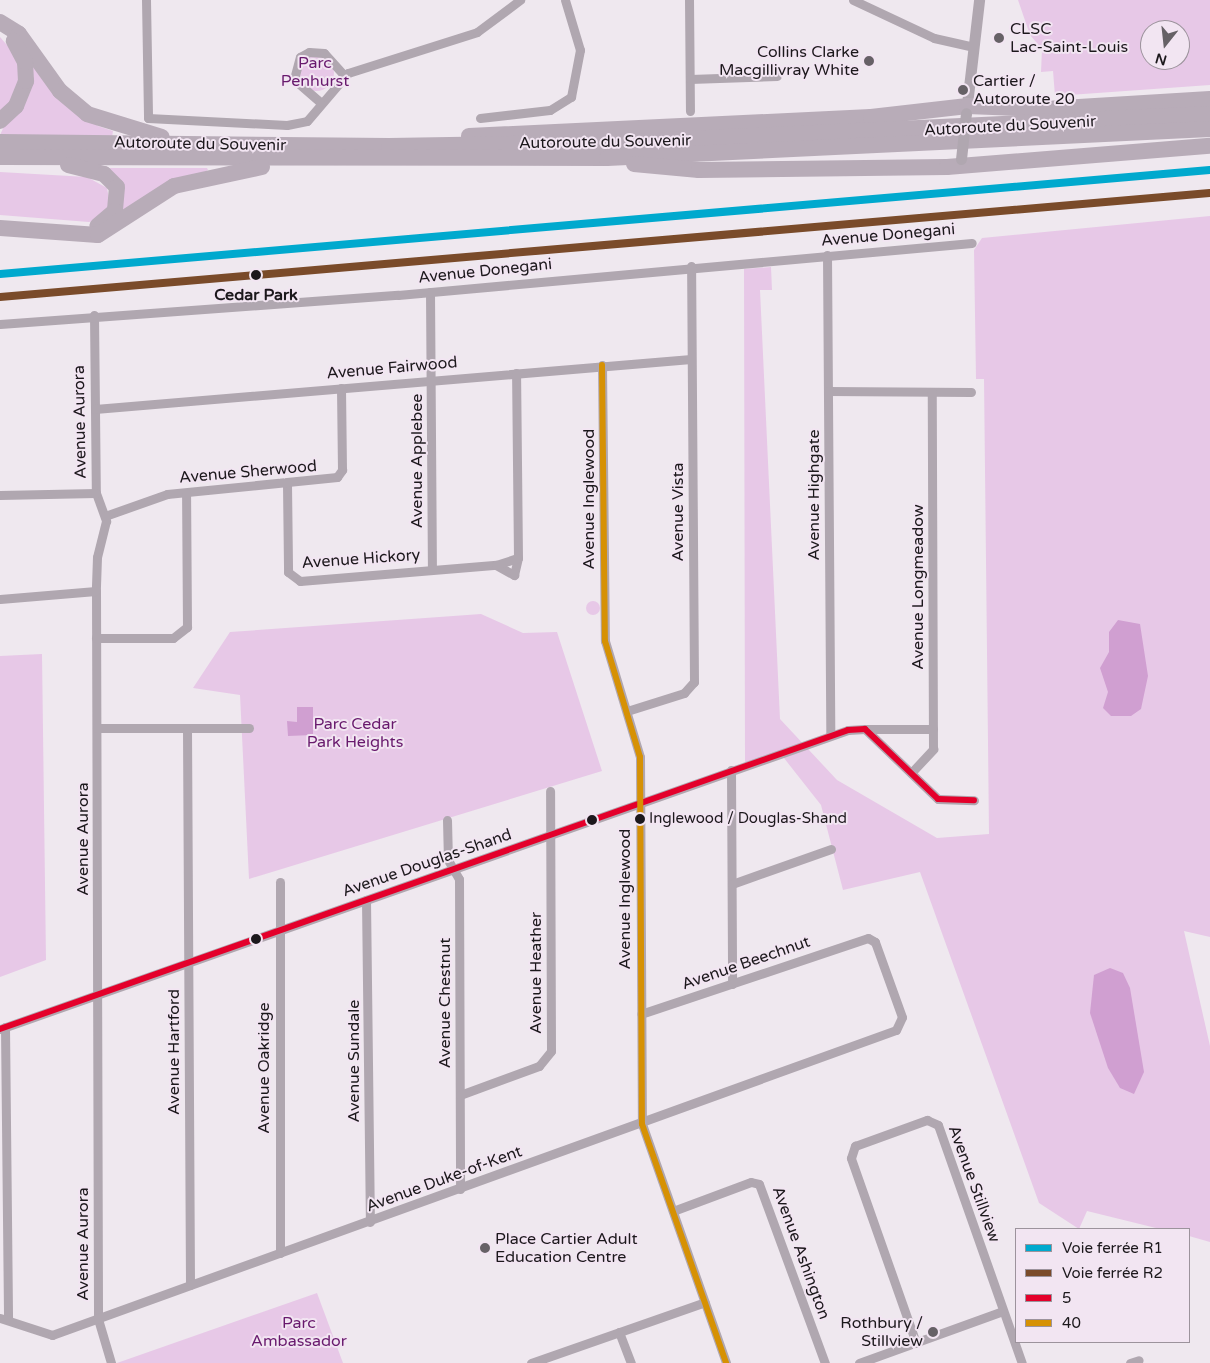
<!DOCTYPE html>
<html>
<head>
<meta charset="utf-8">
<style>
	body { margin:0 }
	#map { position:relative; width:1210px; height:1363px; overflow:hidden; background:#efe8ef; font-family:"Varela Round",sans-serif }
	div>[style] { position:absolute }
	.green>* { inset:0; background:#e7c8e7 }
	.round { border-radius:50% }
	.water>* { inset:0; background:#d09fd1 }
	.minor>* { height:9px; margin:-4.5px; padding:0 4.5px; transform-origin:4.5px; border-radius:4.5px; background:#b0a7b0 }
	.tertiary>* { height:11px; margin:-5.5px; padding:0 5.5px; transform-origin:5.5px; border-radius:5.5px; background:#b0a7b0 }
	.motorway>* { height:16px; margin:-8px; padding:0 8px; transform-origin:8px; border-radius:8px; background:#b8acb8 }
	.tertiary-bridge>* { height:11px; margin:-5.5px; padding:0 5.5px; transform-origin:5.5px; border-radius:5.5px; background:#b0a7b0 }
	.bus-1>* { height:6px; margin:-3px; padding:0 3px; transform-origin:3px; border-radius:3px; background:#e4002b }
	.bus-2>* { height:6px; margin:-3px; padding:0 3px; transform-origin:3px; border-radius:3px; background:#d69104 }
	.rail-1>* { height:8px; margin:-4px; padding:0 4px; transform-origin:4px; border-radius:4px; background:#00a9ce }
	.rail-2>* { height:8px; margin:-4px; padding:0 4px; transform-origin:4px; border-radius:4px; background:#7a4b2a }
	.dots>* { width:14px; height:14px; translate:-50% -50%; box-sizing:border-box; border:2px solid #f2e5f2; border-radius:50% }
	span { translate:-50% -50%; white-space:nowrap; text-align:center; line-height:1.15; -webkit-text-stroke:4px #f2e5f2; paint-order:stroke }
	.bus-label { font-size:15px; color:#1c181c }
	.left { translate:0 -50%; text-align:left }
	.poi-label { font-size:16px; color:#1c181c }
	.right { translate:-100% -50%; text-align:right }
	.park-label { font-size:16px; color:#68196d }
	.street-label { font-size:16px; color:#1c181c }
	.stop-label { font-size:16px; color:#1c181c; font-weight:700 }
	.legend { position:absolute; left:1015px; top:1228px; width:175px; height:115px; box-sizing:border-box; background:#f2e5f2; border:1px solid #9c939c; margin:0; padding:6px 9px; list-style:none; font-size:15px; color:#1c181c }
	.legend li { display:flex; align-items:center; gap:10px; height:25px }
	.legend b { width:25px; border:1px solid #9c939c }
	.north { position:absolute; left:1140px; top:20px; width:50px; height:50px; box-sizing:border-box; background:#f2e5f2; border:1px solid #9c939c; border-radius:50%; rotate:196deg; font-size:14px; font-weight:700; line-height:20px; text-align:center; color:#1c181c }
	.north::after { content:''; display:block; margin:auto; width:18px; height:22px; background:#666166; clip-path:polygon(50% 0,100% 100%,50% 72%,0 100%) }
</style>
</head>
<body>
<div id="map">
	<div class="green">
		<div style="clip-path:polygon(evenodd,1018px 0,1210px 0,1210px 85px,1055px 96px,1053px 71px,1041px 72px,1042px 49px,1030px 35px,1018px 0,1150px 30px,1180px 30px,1180px 60px,1150px 60px,1150px 30px)"></div>
		<div style="clip-path:polygon(0 37px,19px 59px,18px 91px,0 115px)"></div>
		<div class="round" style="left:298px;top:55px;width:36px;height:36px"></div>
		<div style="clip-path:polygon(33px 64px,98px 126px,113px 131px,112px 137px,0 135px)"></div>
		<div style="clip-path:polygon(101px 168px,207px 168px,208px 170px,125px 214px)"></div>
		<div style="clip-path:polygon(0 172px,87px 177px,107px 188px,110px 204px,101px 219px,89px 222px,0 215px)"></div>
		<div style="clip-path:polygon(1210px 216px,1210px 937px,1184px 931px,1210px 1046px,1210px 1242px,1189px 1236px,1189px 1229px,1160px 1229px,1087px 1211px,1079px 1229px,1039px 1203px,920px 872px,843px 890px,821px 805px,780px 753px,745px 765px,744px 269px,771px 267px,772px 290px,760px 290px,780px 719px,837px 780px,937px 838px,989px 834px,984px 379px,976px 379px,974px 250px,982px 238px)"></div>
		<div class="round" style="left:586px;top:601px;width:14px;height:14px"></div>
		<div style="clip-path:polygon(481px 614px,523px 633px,557px 632px,602px 771px,249px 879px,240px 695px,193px 688px,230px 632px)"></div>
		<div style="clip-path:polygon(42px 654px,46px 960px,0 977px,0 656px)"></div>
		<div style="clip-path:polygon(317px 1293px,343px 1363px,117px 1363px)"></div>
	</div>
	<div class="water">
		<div style="clip-path:polygon(1118px 620px,1140px 624px,1148px 676px,1141px 709px,1131px 716px,1111px 716px,1103px 708px,1108px 692px,1100px 668px,1109px 652px,1109px 632px)"></div>
		<div style="clip-path:polygon(297px 707px,313px 707px,313px 735px,288px 736px,287px 721px,297px 722px)"></div>
		<div style="clip-path:polygon(1110px 968px,1123px 973px,1130px 988px,1144px 1072px,1134px 1094px,1120px 1088px,1108px 1068px,1090px 1013px,1094px 975px)"></div>
	</div>
	<div class="minor">
		<div style="left:146px;top:0;width:118px;rotate:89deg"></div>
		<div style="left:148px;top:118px;width:139px;rotate:2.9deg"></div>
		<div style="left:287px;top:125px;width:20px;rotate:-11deg"></div>
		<div style="left:307px;top:121px;width:63px;rotate:-49.5deg"></div>
		<div style="left:348px;top:73px;width:135px;rotate:-17.6deg"></div>
		<div style="left:477px;top:32px;width:54px;rotate:-36.7deg"></div>
		<div style="left:689px;top:0;width:111px;rotate:89.5deg"></div>
		<div style="left:853px;top:0;width:89px;rotate:25.1deg"></div>
		<div style="left:934px;top:38px;width:41px;rotate:12.7deg"></div>
		<div style="left:690px;top:79px;width:87px;rotate:-2deg"></div>
		<div style="left:320px;top:102px;width:35px;rotate:-139deg"></div>
		<div style="left:294px;top:79px;width:23px;rotate:-75deg"></div>
		<div style="left:300px;top:57px;width:10px;rotate:-29deg"></div>
		<div style="left:309px;top:52px;width:15px;rotate:4deg"></div>
		<div style="left:324px;top:53px;width:30px;rotate:48deg"></div>
		<div style="left:480px;top:118px;width:70px;rotate:-6.5deg"></div>
		<div style="left:550px;top:110px;width:25px;rotate:-32deg"></div>
		<div style="left:571px;top:97px;width:48px;rotate:-79.2deg"></div>
		<div style="left:580px;top:50px;width:52px;rotate:-106.7deg"></div>
		<div style="left:827px;top:255px;width:480px;rotate:89.6deg"></div>
		<div style="left:430px;top:292px;width:277px;rotate:89.6deg"></div>
		<div style="left:94px;top:315px;width:178px;rotate:89.4deg"></div>
		<div style="left:96px;top:493px;width:30px;rotate:70deg"></div>
		<div style="left:106px;top:521px;width:37px;rotate:104deg"></div>
		<div style="left:97px;top:557px;width:34px;rotate:92deg"></div>
		<div style="left:96px;top:591px;width:728px;rotate:89.84deg"></div>
		<div style="left:98px;top:1319px;width:46px;rotate:73.5deg"></div>
		<div style="left:0;top:324px;width:399px;rotate:-4.2deg"></div>
		<div style="left:398px;top:295px;width:576px;rotate:-5.18deg"></div>
		<div style="left:602px;top:365px;width:276px;rotate:89.4deg"></div>
		<div style="left:605px;top:641px;width:121px;rotate:73.2deg"></div>
		<div style="left:640px;top:757px;width:367px;rotate:89.7deg"></div>
		<div style="left:642px;top:1124px;width:253px;rotate:70.6deg"></div>
		<div style="left:828px;top:391px;width:143px;rotate:0.4deg"></div>
		<div style="left:95px;top:409px;width:598px;rotate:-4.8deg"></div>
		<div style="left:287px;top:484px;width:88px;rotate:89.3deg"></div>
		<div style="left:288px;top:572px;width:15px;rotate:37deg"></div>
		<div style="left:300px;top:581px;width:197px;rotate:-4.7deg"></div>
		<div style="left:496px;top:565px;width:21px;rotate:29deg"></div>
		<div style="left:514px;top:575px;width:17px;rotate:-77deg"></div>
		<div style="left:518px;top:558px;width:185px;rotate:-90.6deg"></div>
		<div style="left:0;top:495px;width:96px;rotate:-1.2deg"></div>
		<div style="left:105px;top:516px;width:66px;rotate:-19.5deg"></div>
		<div style="left:167px;top:494px;width:171px;rotate:-5.7deg"></div>
		<div style="left:337px;top:477px;width:9px;rotate:-54deg"></div>
		<div style="left:342px;top:470px;width:82px;rotate:-90.7deg"></div>
		<div style="left:496px;top:565px;width:23px;rotate:-18deg"></div>
		<div style="left:0;top:599px;width:96px;rotate:-4.8deg"></div>
		<div style="left:96px;top:638px;width:77px"></div>
		<div style="left:173px;top:638px;width:18px;rotate:-38deg"></div>
		<div style="left:187px;top:627px;width:134px;rotate:-90.4deg"></div>
		<div style="left:627px;top:711px;width:60px;rotate:-17.5deg"></div>
		<div style="left:684px;top:693px;width:15px;rotate:-48deg"></div>
		<div style="left:694px;top:682px;width:416px;rotate:-90.4deg"></div>
		<div style="left:97px;top:728px;width:152px"></div>
		<div style="left:187px;top:729px;width:556px;rotate:89.69deg"></div>
		<div style="left:865px;top:729px;width:68px"></div>
		<div style="left:731px;top:770px;width:214px;rotate:89.7deg"></div>
		<div style="left:911px;top:773px;width:33px;rotate:-47deg"></div>
		<div style="left:933px;top:749px;width:357px;rotate:-90.2deg"></div>
		<div style="left:447px;top:820px;width:40px;rotate:88.6deg"></div>
		<div style="left:448px;top:860px;width:22px;rotate:60deg"></div>
		<div style="left:459px;top:879px;width:310px;rotate:89.8deg"></div>
		<div style="left:732px;top:884px;width:105px;rotate:-19.5deg"></div>
		<div style="left:366px;top:900px;width:322px;rotate:89.3deg"></div>
		<div style="left:5px;top:1027px;width:291px;rotate:89.4deg"></div>
		<div style="left:0;top:1029px;width:899px;rotate:-19.42deg"></div>
		<div style="left:848px;top:730px;width:17px;rotate:-3deg"></div>
		<div style="left:865px;top:729px;width:101px;rotate:43.8deg"></div>
		<div style="left:938px;top:799px;width:36px;rotate:2deg"></div>
		<div style="left:460px;top:1095px;width:84px;rotate:-20.2deg"></div>
		<div style="left:539px;top:1066px;width:19px;rotate:-51deg"></div>
		<div style="left:551px;top:1051px;width:260px;rotate:-90.2deg"></div>
		<div style="left:673px;top:1211px;width:83px;rotate:-20.4deg"></div>
		<div style="left:751px;top:1182px;width:8px;rotate:14deg"></div>
		<div style="left:759px;top:1184px;width:191px;rotate:69.8deg"></div>
		<div style="left:280px;top:1253px;width:371px;rotate:-90deg"></div>
		<div style="left:0;top:1318px;width:55px;rotate:18.1deg"></div>
		<div style="left:52px;top:1335px;width:897px;rotate:-19.87deg"></div>
		<div style="left:896px;top:1030px;width:14px;rotate:-65deg"></div>
		<div style="left:902px;top:1017px;width:80px;rotate:-109.8deg"></div>
		<div style="left:875px;top:942px;width:8px;rotate:-150deg"></div>
		<div style="left:868px;top:938px;width:239px;rotate:161.5deg"></div>
		<div style="left:619px;top:1332px;width:33px;rotate:69deg"></div>
		<div style="left:916px;top:1343px;width:196px;rotate:-109.4deg"></div>
		<div style="left:851px;top:1158px;width:13px;rotate:-72deg"></div>
		<div style="left:855px;top:1146px;width:77px;rotate:-19.9deg"></div>
		<div style="left:927px;top:1120px;width:12px;rotate:24deg"></div>
		<div style="left:938px;top:1125px;width:252px;rotate:70.6deg"></div>
		<div style="left:531px;top:1363px;width:184px;rotate:-19.3deg"></div>
		<div style="left:859px;top:1363px;width:153px;rotate:-19.9deg"></div>
		<div style="left:1130px;top:1363px;width:9px;rotate:-18deg"></div>
	</div>
	<div class="tertiary">
		<div style="left:966px;top:113px;width:114px;rotate:-83.4deg"></div>
	</div>
	<div class="motorway">
		<div style="left:0;top:22px;width:22px;rotate:32deg"></div>
		<div style="left:19px;top:34px;width:70px;rotate:54.3deg"></div>
		<div style="left:60px;top:91px;width:35px;rotate:40deg"></div>
		<div style="left:87px;top:114px;width:78px;rotate:17deg"></div>
		<div style="left:0;top:121px;width:22px;rotate:-43deg"></div>
		<div style="left:16px;top:106px;width:27px;rotate:-68deg"></div>
		<div style="left:26px;top:81px;width:19px;rotate:-93deg"></div>
		<div style="left:25px;top:62px;width:24px;rotate:-118deg"></div>
		<div style="left:469px;top:136px;width:402px;rotate:-2.7deg"></div>
		<div style="left:871px;top:117px;width:97px;rotate:-6.5deg"></div>
		<div style="left:967px;top:106px;width:79px;rotate:2.2deg"></div>
		<div style="left:1046px;top:109px;width:164px;rotate:-3.5deg"></div>
		<div style="left:0;top:142px;width:389px;rotate:0.6deg"></div>
		<div style="left:389px;top:146px;width:236px;rotate:-1deg"></div>
		<div style="left:625px;top:142px;width:586px;rotate:-2.74deg"></div>
		<div style="left:0;top:157px;width:607px;rotate:0.09deg"></div>
		<div style="left:607px;top:158px;width:604px;rotate:-2.75deg"></div>
		<div style="left:634px;top:164px;width:65px;rotate:5.3deg"></div>
		<div style="left:699px;top:170px;width:248px;rotate:-0.7deg"></div>
		<div style="left:947px;top:167px;width:264px;rotate:-4.6deg"></div>
		<div style="left:68px;top:165px;width:37px;rotate:14deg"></div>
		<div style="left:104px;top:174px;width:18px;rotate:45deg"></div>
		<div style="left:117px;top:187px;width:24px;rotate:95deg"></div>
		<div style="left:115px;top:211px;width:23px;rotate:140deg"></div>
		<div style="left:0;top:228px;width:98px;rotate:4.1deg"></div>
		<div style="left:98px;top:235px;width:90px;rotate:-32.8deg"></div>
		<div style="left:174px;top:186px;width:90px;rotate:-12.2deg"></div>
	</div>
	<div class="tertiary-bridge">
		<div style="left:961px;top:159px;width:46px;rotate:-83.8deg"></div>
	</div>
	<div class="bus-1">
		<div style="left:0;top:1029px;width:899px;rotate:-19.42deg"></div>
		<div style="left:848px;top:730px;width:17px;rotate:-3deg"></div>
		<div style="left:865px;top:729px;width:101px;rotate:43.8deg"></div>
		<div style="left:938px;top:799px;width:36px;rotate:2deg"></div>
	</div>
	<div class="bus-2">
		<div style="left:602px;top:365px;width:276px;rotate:89.4deg"></div>
		<div style="left:605px;top:641px;width:121px;rotate:73.2deg"></div>
		<div style="left:640px;top:757px;width:367px;rotate:89.7deg"></div>
		<div style="left:642px;top:1124px;width:253px;rotate:70.6deg"></div>
	</div>
	<div class="rail-1">
		<div style="left:0;top:274px;width:1214px;rotate:-4.91deg"></div>
	</div>
	<div class="rail-2">
		<div style="left:0;top:297px;width:1214px;rotate:-4.91deg"></div>
	</div>
	<div class="dots">
		<div style="left:999px;top:38px;background:#666166"></div>
		<div style="left:869px;top:61px;background:#666166"></div>
		<div style="left:963px;top:90px;background:#666166"></div>
		<div style="left:256px;top:275px;background:#1c181c"></div>
		<div style="left:640px;top:819px;background:#1c181c"></div>
		<div style="left:592px;top:820px;background:#1c181c"></div>
		<div style="left:256px;top:939px;background:#1c181c"></div>
		<div style="left:485px;top:1248px;background:#666166"></div>
		<div style="left:933px;top:1332px;background:#666166"></div>
	</div>
	<div class="bus-label">
		<span class="left" style="left:649px;top:819px">Inglewood / Douglas-Shand</span>
	</div>
	<div class="poi-label">
		<span class="left" style="left:1010px;top:38px">CLSC<br>Lac-Saint-Louis</span>
		<span class="right" style="left:859px;top:61px">Collins Clarke<br>Macgillivray White</span>
		<span class="left" style="left:973px;top:90px">Cartier /<br>Autoroute 20</span>
		<span class="left" style="left:495px;top:1248px">Place Cartier Adult<br>Education Centre</span>
		<span class="right" style="left:923px;top:1332px">Rothbury /<br>Stillview</span>
	</div>
	<div class="park-label">
		<span style="left:315px;top:72px">Parc<br>Penhurst</span>
		<span style="left:355px;top:733px">Parc Cedar<br>Park Heights</span>
		<span style="left:299px;top:1332px">Parc<br>Ambassador</span>
	</div>
	<div class="street-label">
		<span style="left:1010px;top:126px;rotate:-3deg">Autoroute du Souvenir</span>
		<span style="left:605px;top:142px;rotate:-1deg">Autoroute du Souvenir</span>
		<span style="left:200px;top:144px;rotate:1deg">Autoroute du Souvenir</span>
		<span style="left:888px;top:235px;rotate:-5deg">Avenue Donegani</span>
		<span style="left:485px;top:271px;rotate:-6deg">Avenue Donegani</span>
		<span style="left:392px;top:368px;rotate:-5deg">Avenue Fairwood</span>
		<span style="left:80px;top:422px;rotate:-91deg">Avenue Aurora</span>
		<span style="left:417px;top:461px;rotate:-90deg">Avenue Applebee</span>
		<span style="left:248px;top:472px;rotate:-5deg">Avenue Sherwood</span>
		<span style="left:814px;top:495px;rotate:-90deg">Avenue Highgate</span>
		<span style="left:589px;top:499px;rotate:-90deg">Avenue Inglewood</span>
		<span style="left:678px;top:512px;rotate:-90deg">Avenue Vista</span>
		<span style="left:361px;top:559px;rotate:-4deg">Avenue Hickory</span>
		<span style="left:918px;top:587px;rotate:-90deg">Avenue Longmeadow</span>
		<span style="left:83px;top:839px;rotate:-90deg">Avenue Aurora</span>
		<span style="left:427px;top:863px;rotate:-19deg">Avenue Douglas-Shand</span>
		<span style="left:625px;top:899px;rotate:-90deg">Avenue Inglewood</span>
		<span style="left:746px;top:963px;rotate:-19deg">Avenue Beechnut</span>
		<span style="left:536px;top:973px;rotate:-90deg">Avenue Heather</span>
		<span style="left:445px;top:1003px;rotate:-90deg">Avenue Chestnut</span>
		<span style="left:174px;top:1052px;rotate:-90deg">Avenue Hartford</span>
		<span style="left:354px;top:1061px;rotate:-90deg">Avenue Sundale</span>
		<span style="left:264px;top:1068px;rotate:-90deg">Avenue Oakridge</span>
		<span style="left:444px;top:1179px;rotate:-20deg">Avenue Duke-of-Kent</span>
		<span style="left:974px;top:1184px;rotate:70deg">Avenue Stillview</span>
		<span style="left:83px;top:1244px;rotate:-90deg">Avenue Aurora</span>
		<span style="left:801px;top:1253px;rotate:70deg">Avenue Ashington</span>
	</div>
	<div class="stop-label">
		<span style="left:256px;top:295px">Cedar Park</span>
	</div>
	<ul class="legend">
	<li><b style="height:6px;background:#00a9ce"></b>Voie ferrée R1</li>
	<li><b style="height:6px;background:#7a4b2a"></b>Voie ferrée R2</li>
	<li><b style="height:6px;background:#e4002b"></b>5</li>
	<li><b style="height:6px;background:#d69104"></b>40</li>
	</ul>
	<div class="north">N</div>
</div>
</body>
</html>
